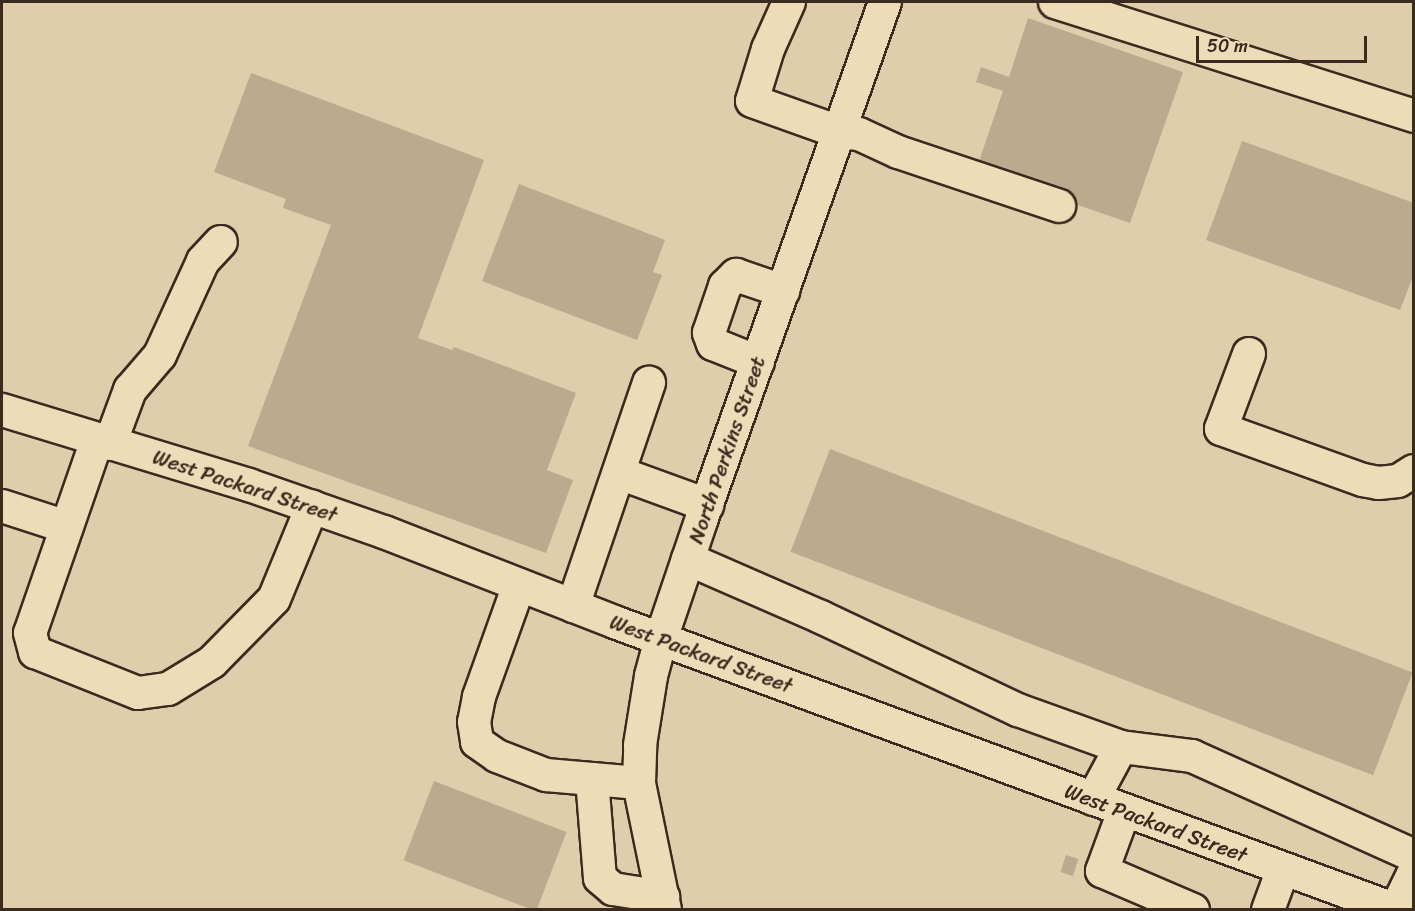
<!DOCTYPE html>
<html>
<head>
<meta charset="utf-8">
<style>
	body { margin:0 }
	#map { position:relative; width:1415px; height:911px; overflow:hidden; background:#eedcb9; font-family:Sriracha,sans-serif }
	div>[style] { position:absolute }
	.built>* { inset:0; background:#dfcdac; transform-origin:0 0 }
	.building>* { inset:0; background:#bcaa8e; transform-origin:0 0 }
	.roads { filter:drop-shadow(2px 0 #3b2a1e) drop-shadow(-2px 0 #3b2a1e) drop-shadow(0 2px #3b2a1e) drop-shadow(0 -2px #3b2a1e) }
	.minor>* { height:32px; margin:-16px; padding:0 16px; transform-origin:16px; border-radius:16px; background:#eedcb9 }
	span { translate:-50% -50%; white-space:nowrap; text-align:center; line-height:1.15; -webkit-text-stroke:4.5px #eedcb9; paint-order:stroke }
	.street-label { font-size:21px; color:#3b2a1e }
	.frame { position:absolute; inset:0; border:3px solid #3b2a1e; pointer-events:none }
	.scale { position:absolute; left:1196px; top:36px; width:171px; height:27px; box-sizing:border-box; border:3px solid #3b2a1e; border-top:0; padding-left:8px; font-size:18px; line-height:21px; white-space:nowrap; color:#3b2a1e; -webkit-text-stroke:4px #eedcb9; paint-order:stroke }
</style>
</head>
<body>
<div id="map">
	<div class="built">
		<div style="left:2px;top:2px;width:1411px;height:907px"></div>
	</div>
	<div class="building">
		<div style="clip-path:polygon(1028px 18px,1183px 72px,1130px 223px,976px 170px,1003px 91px,976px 82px,981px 67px,1009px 77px)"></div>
		<div style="clip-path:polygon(251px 73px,484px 160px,418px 338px,452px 350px,454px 347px,576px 393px,547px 470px,573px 480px,546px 553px,248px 446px,331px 225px,283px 208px,286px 199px,214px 172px)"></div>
		<div style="clip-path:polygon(1242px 141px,1414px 203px,1414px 274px,1400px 310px,1206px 240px)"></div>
		<div style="clip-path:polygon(519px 184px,665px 240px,653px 272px,662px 275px,637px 340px,482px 281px)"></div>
		<div style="left:830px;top:449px;width:624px;height:110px;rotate:21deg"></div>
		<div style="left:434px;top:781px;width:142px;height:85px;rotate:21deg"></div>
		<div style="left:1066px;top:855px;width:13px;height:18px;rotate:18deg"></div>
	</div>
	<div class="roads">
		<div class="minor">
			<div style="left:789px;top:2px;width:51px;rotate:114.1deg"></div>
			<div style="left:768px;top:49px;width:54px;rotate:107.1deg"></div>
			<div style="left:752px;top:101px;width:92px;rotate:19.6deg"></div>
			<div style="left:839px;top:132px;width:20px;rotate:6deg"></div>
			<div style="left:859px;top:134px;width:43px;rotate:24.8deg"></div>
			<div style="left:898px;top:152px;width:170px;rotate:18.5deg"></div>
			<div style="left:1055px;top:2px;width:377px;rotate:17.6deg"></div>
			<div style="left:1249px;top:354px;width:80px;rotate:110.5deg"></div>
			<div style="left:1221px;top:429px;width:151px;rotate:19.8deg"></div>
			<div style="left:1363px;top:480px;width:16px;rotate:11deg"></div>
			<div style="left:1379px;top:483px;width:19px;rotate:-6deg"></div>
			<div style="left:1398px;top:481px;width:19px;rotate:-32deg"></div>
			<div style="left:758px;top:362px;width:48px;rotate:-158.2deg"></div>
			<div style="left:713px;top:344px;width:12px;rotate:-110deg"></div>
			<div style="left:709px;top:333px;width:50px;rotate:-71.2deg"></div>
			<div style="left:725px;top:286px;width:16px;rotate:-45deg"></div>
			<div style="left:736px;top:275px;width:50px;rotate:18.8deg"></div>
			<div style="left:2px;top:410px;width:258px;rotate:16.9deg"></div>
			<div style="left:249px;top:485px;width:143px;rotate:19.2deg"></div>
			<div style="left:384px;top:532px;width:250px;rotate:21.3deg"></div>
			<div style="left:617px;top:623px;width:830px;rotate:20.22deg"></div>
			<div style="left:97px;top:440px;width:204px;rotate:109.1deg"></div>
			<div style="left:30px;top:633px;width:20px;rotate:75deg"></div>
			<div style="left:35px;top:652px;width:111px;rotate:21.7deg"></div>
			<div style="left:138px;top:693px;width:30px;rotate:-8deg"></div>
			<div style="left:168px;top:689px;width:52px;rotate:-31.5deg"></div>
			<div style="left:212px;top:662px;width:88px;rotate:-45.5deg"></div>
			<div style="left:274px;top:599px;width:100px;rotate:-67.6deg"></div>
			<div style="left:110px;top:444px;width:58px;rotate:-69.7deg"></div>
			<div style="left:130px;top:390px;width:46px;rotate:-49.4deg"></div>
			<div style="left:160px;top:355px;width:103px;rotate:-65.4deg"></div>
			<div style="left:203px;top:261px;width:26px;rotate:-47deg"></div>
			<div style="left:619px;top:473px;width:94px;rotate:20deg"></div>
			<div style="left:2px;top:506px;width:68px;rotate:17.9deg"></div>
			<div style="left:688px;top:559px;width:145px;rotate:23.6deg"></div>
			<div style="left:821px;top:617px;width:218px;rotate:25.3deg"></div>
			<div style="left:1018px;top:710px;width:109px;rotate:19.8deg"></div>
			<div style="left:519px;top:585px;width:119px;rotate:109.7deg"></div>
			<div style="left:479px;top:697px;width:25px;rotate:101deg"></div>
			<div style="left:474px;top:722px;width:20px;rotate:81deg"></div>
			<div style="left:477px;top:742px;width:24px;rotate:35deg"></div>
			<div style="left:497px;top:756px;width:53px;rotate:21.2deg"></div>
			<div style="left:546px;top:775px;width:93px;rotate:4.9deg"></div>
			<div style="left:573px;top:606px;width:236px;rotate:-71.2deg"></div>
			<div style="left:592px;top:779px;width:99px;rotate:85.4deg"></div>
			<div style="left:600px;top:878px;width:17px;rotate:40deg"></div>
			<div style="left:613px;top:889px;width:51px;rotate:9.1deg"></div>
			<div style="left:1093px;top:799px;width:59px;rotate:-61.7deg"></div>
			<div style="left:1121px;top:747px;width:72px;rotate:7.2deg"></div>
			<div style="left:1192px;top:756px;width:243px;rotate:24.2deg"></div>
			<div style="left:1124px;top:811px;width:64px;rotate:110.1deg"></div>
			<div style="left:1102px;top:871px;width:99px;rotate:23.2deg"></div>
			<div style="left:1396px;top:909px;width:41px;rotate:-64.1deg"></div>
			<div style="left:665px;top:910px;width:130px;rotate:-101.6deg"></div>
			<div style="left:639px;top:783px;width:38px;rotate:-88deg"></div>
			<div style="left:640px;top:745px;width:70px;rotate:-80.9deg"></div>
			<div style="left:651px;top:676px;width:38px;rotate:-75deg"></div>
			<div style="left:661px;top:639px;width:128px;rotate:-71.3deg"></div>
			<div style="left:702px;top:518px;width:547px;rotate:-70.47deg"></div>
			<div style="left:1268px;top:910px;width:44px;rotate:-69.9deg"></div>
		</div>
	</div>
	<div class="street-label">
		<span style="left:727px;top:450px;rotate:-71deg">North Perkins Street</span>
		<span style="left:245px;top:486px;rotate:18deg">West Packard Street</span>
		<span style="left:701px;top:654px;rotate:20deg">West Packard Street</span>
		<span style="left:1156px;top:823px;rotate:20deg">West Packard Street</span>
	</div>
	<div class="frame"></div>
	<div class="scale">50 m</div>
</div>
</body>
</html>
